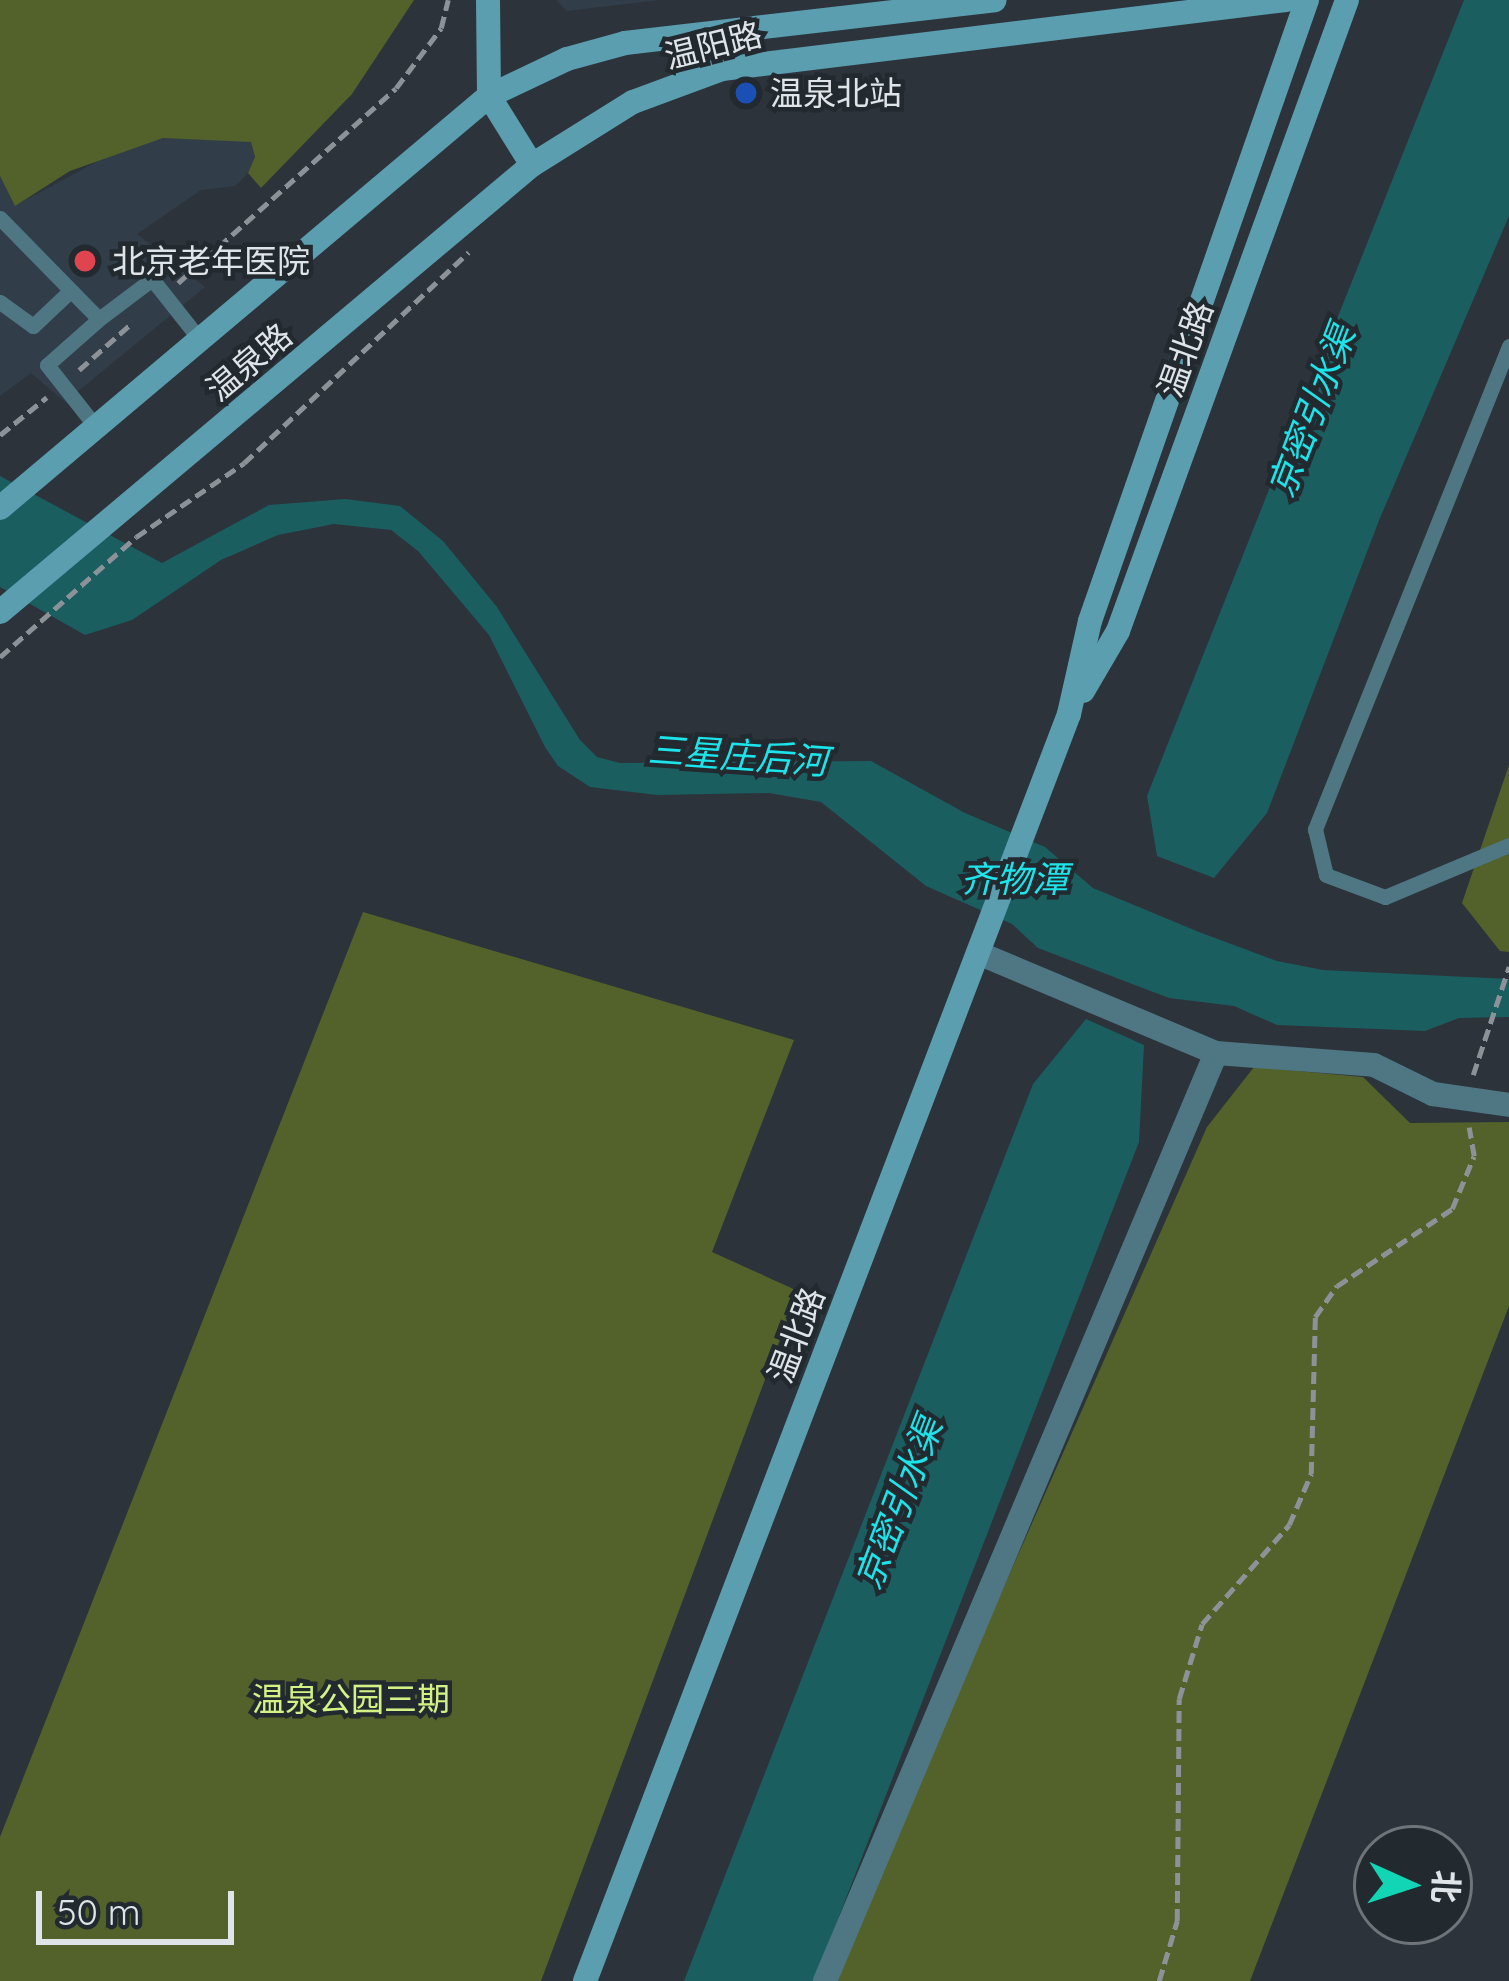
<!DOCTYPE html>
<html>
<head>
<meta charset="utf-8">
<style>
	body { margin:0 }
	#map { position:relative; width:1509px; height:1981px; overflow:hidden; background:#2c333a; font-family:Quicksand,"Noto Sans SC",sans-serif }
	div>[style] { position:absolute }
	.built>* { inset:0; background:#313d49 }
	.green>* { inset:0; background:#53612b }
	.water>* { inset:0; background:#1a5e60 }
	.path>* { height:4.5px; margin-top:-2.25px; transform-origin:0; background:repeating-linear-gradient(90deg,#8c9298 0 12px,transparent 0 18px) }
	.service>* { height:15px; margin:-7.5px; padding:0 7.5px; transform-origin:7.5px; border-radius:7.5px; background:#4e7783 }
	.minor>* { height:24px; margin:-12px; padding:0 12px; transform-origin:12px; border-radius:12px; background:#4e7783 }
	.secondary>* { height:24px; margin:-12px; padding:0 12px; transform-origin:12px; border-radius:12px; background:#5a9eb0 }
	.dots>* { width:33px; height:33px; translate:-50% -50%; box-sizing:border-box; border:6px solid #22292f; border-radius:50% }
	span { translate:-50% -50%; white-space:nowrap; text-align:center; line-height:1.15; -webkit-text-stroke:9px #22292f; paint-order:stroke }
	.street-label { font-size:33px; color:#dfe4e8 }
	.poi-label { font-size:33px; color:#dfe4e8 }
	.left { translate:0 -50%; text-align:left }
	.park-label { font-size:33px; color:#d3f286 }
	.water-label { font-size:36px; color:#1be4ea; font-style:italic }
	.north { position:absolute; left:1353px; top:1825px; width:120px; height:120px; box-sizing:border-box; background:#22292f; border:3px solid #6e7479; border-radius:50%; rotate:93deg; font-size:33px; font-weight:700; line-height:48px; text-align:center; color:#dfe4e8 }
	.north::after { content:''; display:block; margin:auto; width:42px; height:54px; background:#11d5b4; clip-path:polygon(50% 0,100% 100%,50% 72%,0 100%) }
	.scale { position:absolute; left:36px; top:1891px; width:198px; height:54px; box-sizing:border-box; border:6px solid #dfe4e8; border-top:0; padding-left:15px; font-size:36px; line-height:42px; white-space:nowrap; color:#dfe4e8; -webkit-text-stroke:9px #22292f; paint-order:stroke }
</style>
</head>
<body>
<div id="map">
	<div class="built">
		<div style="clip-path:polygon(556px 0,660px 0,567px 11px)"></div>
		<div style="clip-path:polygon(211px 137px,251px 142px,255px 157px,248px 173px,235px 186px,201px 190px,137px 234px,205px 287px,65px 402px,31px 373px,0 396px,0 176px,16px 205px,117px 151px,163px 138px)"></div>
	</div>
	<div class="green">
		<div style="clip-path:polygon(0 0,414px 0,352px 94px,261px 188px,248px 173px,255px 157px,251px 142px,163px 138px,70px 171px,15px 206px,0 176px)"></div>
		<div style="clip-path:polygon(1509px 765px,1509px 952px,1500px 951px,1462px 903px)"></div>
		<div style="clip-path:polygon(363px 912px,794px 1040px,712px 1252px,798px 1291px,541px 1981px,0 1981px,0 1837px)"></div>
		<div style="clip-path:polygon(1254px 1067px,1363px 1077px,1410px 1123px,1509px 1122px,1509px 1306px,1250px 1981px,838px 1981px,878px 1872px,1207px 1127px)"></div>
	</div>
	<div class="water">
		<div style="clip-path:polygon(1464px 0,1509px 0,1509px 216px,1380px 518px,1267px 813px,1214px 878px,1157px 856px,1147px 796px)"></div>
		<div style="clip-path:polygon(0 476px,162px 563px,269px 505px,345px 499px,400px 506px,443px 541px,497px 607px,580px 740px,597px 757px,620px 763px,871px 761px,965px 813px,1045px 847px,1093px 888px,1199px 932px,1277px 961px,1323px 970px,1509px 979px,1509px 1017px,1459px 1018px,1425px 1031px,1277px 1025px,1234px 1006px,1169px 998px,1038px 948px,1012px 924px,926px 886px,821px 802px,769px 793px,657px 795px,590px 787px,558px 766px,545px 747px,489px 635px,418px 551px,391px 530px,334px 524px,278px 535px,221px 560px,132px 620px,85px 635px,0 587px)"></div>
		<div style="clip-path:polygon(1086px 1019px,1144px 1045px,1139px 1142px,814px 1981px,684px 1981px,1033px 1084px)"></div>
	</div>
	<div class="path">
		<div style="left:178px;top:283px;width:292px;rotate:-41.8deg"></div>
		<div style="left:396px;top:88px;width:75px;rotate:-53.1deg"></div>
		<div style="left:441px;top:28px;width:29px;rotate:-76deg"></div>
		<div style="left:79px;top:370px;width:72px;rotate:-41.6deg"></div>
		<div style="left:0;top:435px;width:60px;rotate:-39deg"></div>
		<div style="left:0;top:657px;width:181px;rotate:-41.4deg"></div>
		<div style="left:136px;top:537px;width:131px;rotate:-34.4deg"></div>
		<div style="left:244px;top:463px;width:308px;rotate:-43.2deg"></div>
		<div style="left:1473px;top:1075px;width:114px;rotate:-71.6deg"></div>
		<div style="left:1159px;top:1981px;width:63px;rotate:-73.3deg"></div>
		<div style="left:1177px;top:1921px;width:222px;rotate:-89.5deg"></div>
		<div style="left:1179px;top:1699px;width:78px;rotate:-73deg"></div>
		<div style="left:1202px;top:1624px;width:132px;rotate:-48.7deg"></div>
		<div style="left:1289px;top:1525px;width:56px;rotate:-66.7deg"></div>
		<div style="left:1311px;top:1474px;width:157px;rotate:-88.5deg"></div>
		<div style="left:1315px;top:1317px;width:38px;rotate:-55deg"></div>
		<div style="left:1337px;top:1286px;width:138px;rotate:-33.8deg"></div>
		<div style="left:1452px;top:1209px;width:57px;rotate:-67.5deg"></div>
		<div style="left:1474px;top:1156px;width:29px;rotate:-100deg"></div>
	</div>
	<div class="service">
		<div style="left:0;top:218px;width:141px;rotate:45.6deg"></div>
		<div style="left:0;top:302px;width:41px;rotate:36deg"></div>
		<div style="left:33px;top:326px;width:51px;rotate:-43.4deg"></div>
		<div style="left:1509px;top:346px;width:521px;rotate:111.88deg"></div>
		<div style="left:1315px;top:829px;width:47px;rotate:76.6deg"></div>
		<div style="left:1326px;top:875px;width:63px;rotate:20.4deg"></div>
		<div style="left:1385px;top:897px;width:134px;rotate:-22.8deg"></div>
		<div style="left:96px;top:427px;width:79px;rotate:-128.3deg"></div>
		<div style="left:47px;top:365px;width:69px;rotate:-41.5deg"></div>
		<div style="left:99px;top:319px;width:66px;rotate:-37deg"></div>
		<div style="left:152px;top:279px;width:79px;rotate:51.7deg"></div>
	</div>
	<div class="minor">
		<div style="left:978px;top:953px;width:258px;rotate:22.8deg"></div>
		<div style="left:1216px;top:1053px;width:158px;rotate:4.3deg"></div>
		<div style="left:1374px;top:1065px;width:66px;rotate:26.2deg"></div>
		<div style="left:1433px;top:1094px;width:77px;rotate:8.2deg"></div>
		<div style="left:825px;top:1981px;width:1007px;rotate:-67.15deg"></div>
	</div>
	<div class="secondary">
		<div style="left:488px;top:0;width:96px;rotate:89.4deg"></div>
		<div style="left:489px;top:96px;width:81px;rotate:58.1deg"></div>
		<div style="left:0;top:508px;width:639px;rotate:-40.12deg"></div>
		<div style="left:489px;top:96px;width:86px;rotate:-25.4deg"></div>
		<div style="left:567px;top:59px;width:60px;rotate:-15.4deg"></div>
		<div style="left:625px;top:43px;width:372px;rotate:-6.6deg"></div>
		<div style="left:0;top:612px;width:695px;rotate:-40.04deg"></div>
		<div style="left:532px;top:165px;width:119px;rotate:-32deg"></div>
		<div style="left:633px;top:102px;width:95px;rotate:-20.3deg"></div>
		<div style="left:722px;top:69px;width:568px;rotate:-6.97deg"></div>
		<div style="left:1083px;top:691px;width:69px;rotate:-59.7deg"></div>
		<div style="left:1118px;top:631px;width:671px;rotate:-70.05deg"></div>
		<div style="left:585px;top:1981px;width:1356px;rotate:-69.09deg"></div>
		<div style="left:1069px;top:714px;width:95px;rotate:-77.3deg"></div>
		<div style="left:1090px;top:621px;width:658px;rotate:-70.74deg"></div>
	</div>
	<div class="dots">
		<div style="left:746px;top:93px;background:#1a4fb4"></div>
		<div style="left:85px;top:261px;background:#e0444e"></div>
	</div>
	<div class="street-label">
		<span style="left:713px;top:45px;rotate:-14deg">温阳路</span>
		<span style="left:1185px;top:349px;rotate:-70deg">温北路</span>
		<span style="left:249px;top:362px;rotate:-40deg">温泉路</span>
		<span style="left:796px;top:1335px;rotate:-69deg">温北路</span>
	</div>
	<div class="poi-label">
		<span class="left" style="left:770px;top:93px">温泉北站</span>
		<span class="left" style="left:112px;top:261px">北京老年医院</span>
	</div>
	<div class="park-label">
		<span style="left:351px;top:1699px">温泉公园三期</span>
	</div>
	<div class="water-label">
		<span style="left:1311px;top:411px;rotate:-69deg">京密引水渠</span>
		<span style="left:738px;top:755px;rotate:4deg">三星庄后河</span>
		<span style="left:1014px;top:879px">齐物潭</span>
		<span style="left:898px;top:1503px;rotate:-69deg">京密引水渠</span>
	</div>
	<div class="north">北</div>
	<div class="scale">50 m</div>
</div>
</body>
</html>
